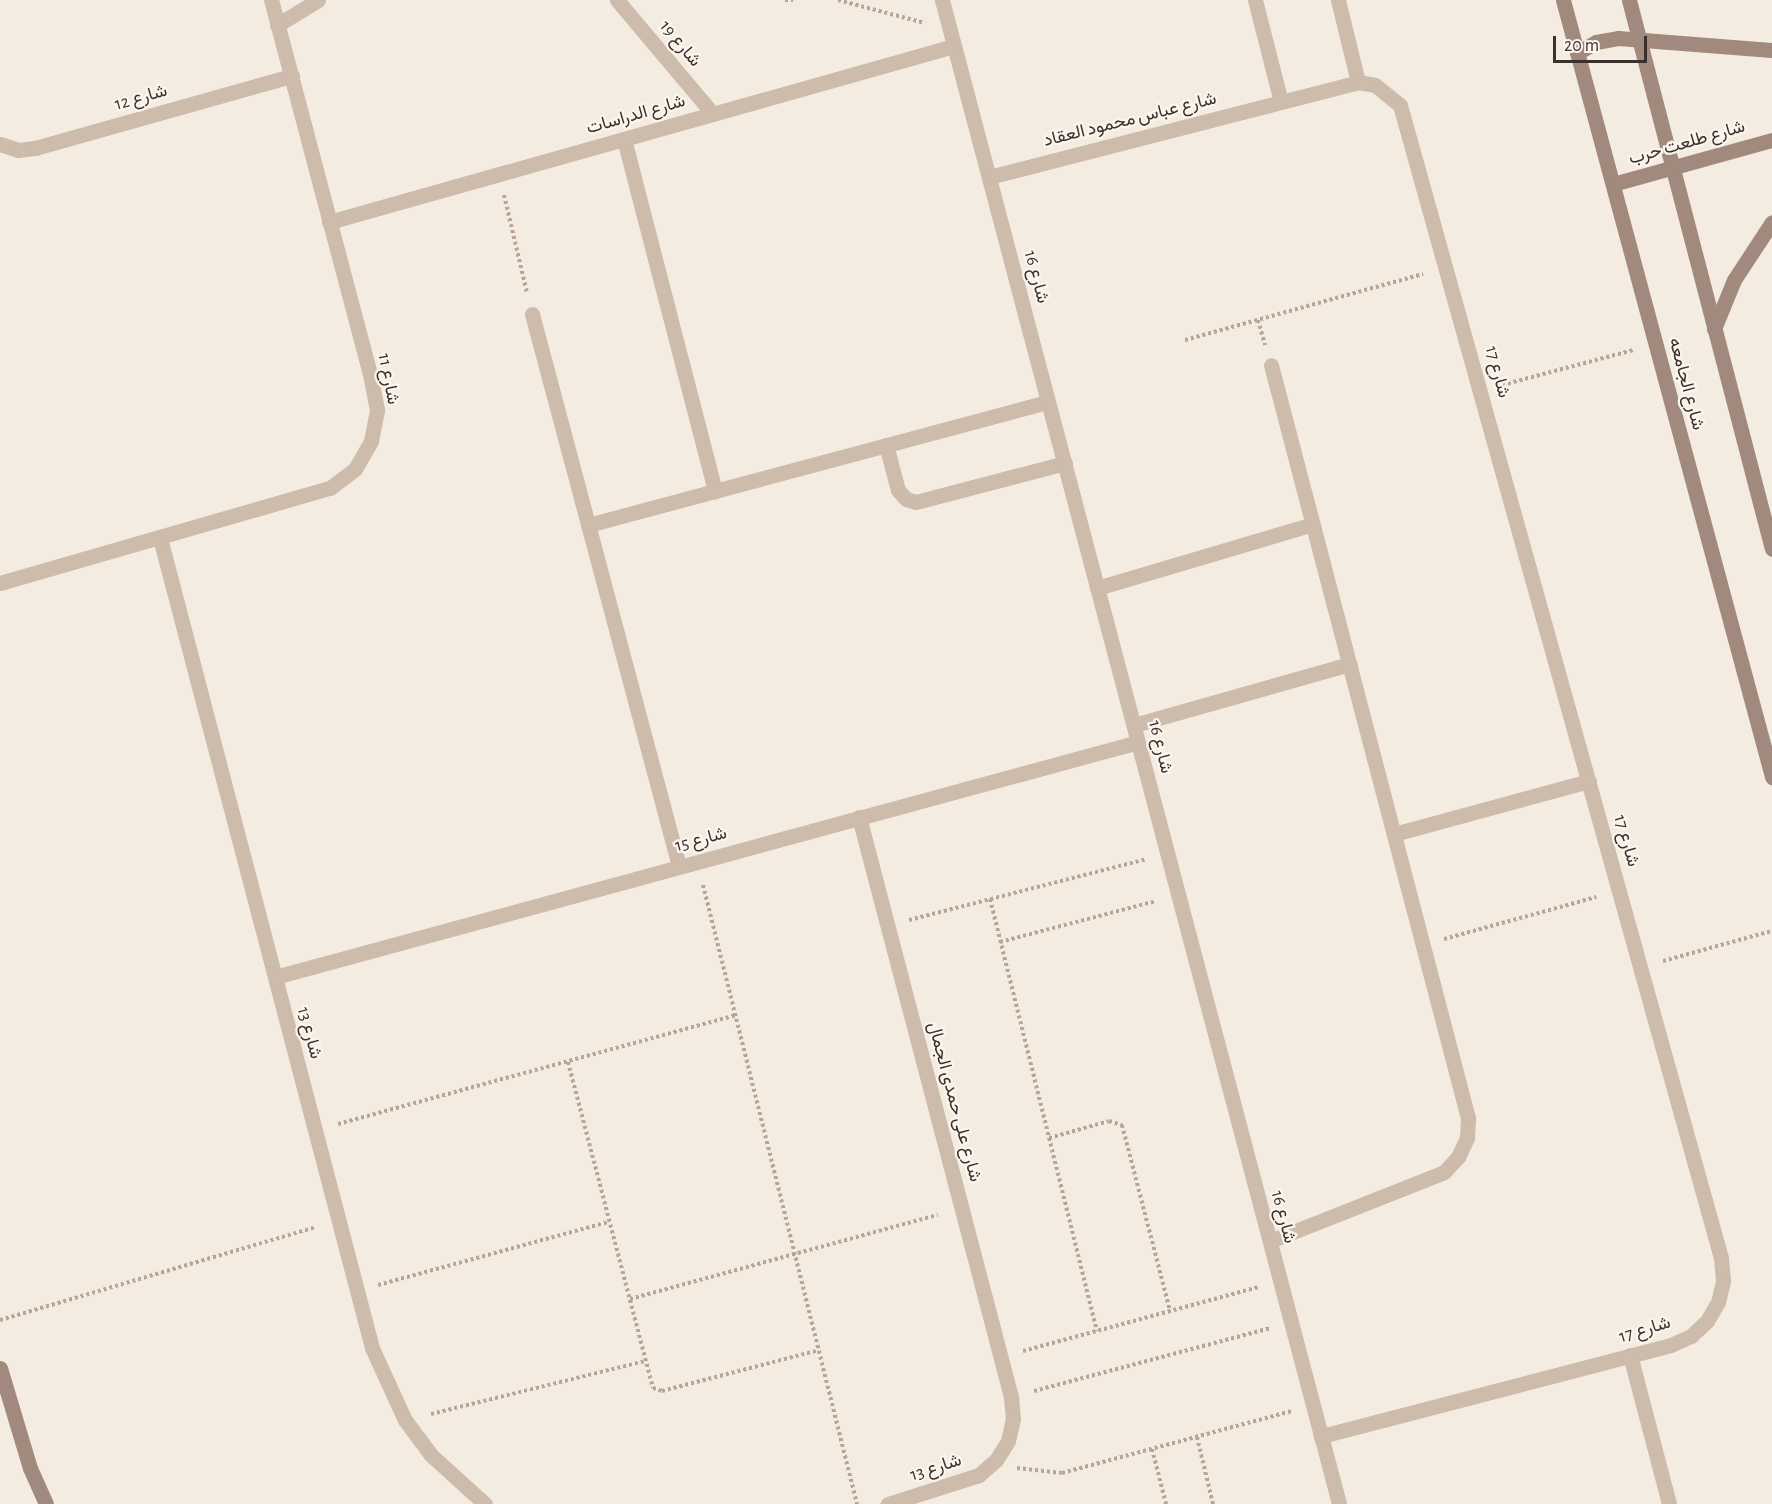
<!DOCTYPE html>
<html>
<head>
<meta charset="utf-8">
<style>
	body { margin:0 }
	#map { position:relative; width:1772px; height:1504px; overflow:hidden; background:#f4ebe1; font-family:"Alegreya Sans",Vazirmatn,sans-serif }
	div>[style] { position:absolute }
	.path>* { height:4px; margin-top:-2px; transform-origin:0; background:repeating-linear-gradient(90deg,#b9a596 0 3px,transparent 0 6px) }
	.lane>* { height:15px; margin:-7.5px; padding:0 7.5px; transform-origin:7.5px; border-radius:7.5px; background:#cdbbac }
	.street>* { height:15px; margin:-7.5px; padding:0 7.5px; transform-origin:7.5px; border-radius:7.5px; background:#cdbbac }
	.secondary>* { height:15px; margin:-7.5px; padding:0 7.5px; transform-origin:7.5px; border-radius:7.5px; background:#a18a7d }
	span { translate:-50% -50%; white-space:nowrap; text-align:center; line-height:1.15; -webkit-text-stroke:4.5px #fbf5ee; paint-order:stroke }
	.street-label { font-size:18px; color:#3b302b }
	.scale { position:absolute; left:1553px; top:36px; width:94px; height:27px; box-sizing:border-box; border:3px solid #3b302b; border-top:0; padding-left:8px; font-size:18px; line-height:21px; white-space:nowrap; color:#3b302b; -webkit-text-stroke:4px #fbf5ee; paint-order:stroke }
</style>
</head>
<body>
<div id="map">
	<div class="path">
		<div style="left:785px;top:0;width:8px"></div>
		<div style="left:838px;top:0;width:90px;rotate:14.8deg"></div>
		<div style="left:504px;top:195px;width:101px;rotate:76.8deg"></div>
		<div style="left:1258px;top:320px;width:26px;rotate:74deg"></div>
		<div style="left:1185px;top:340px;width:247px;rotate:-15.5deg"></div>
		<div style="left:1502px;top:385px;width:137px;rotate:-14.9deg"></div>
		<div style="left:703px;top:885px;width:638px;rotate:76.03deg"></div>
		<div style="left:990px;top:899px;width:445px;rotate:76.1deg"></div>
		<div style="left:909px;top:920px;width:245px;rotate:-14.4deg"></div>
		<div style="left:1444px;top:939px;width:158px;rotate:-15.4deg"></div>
		<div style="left:1000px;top:942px;width:161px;rotate:-14.7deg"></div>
		<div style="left:1663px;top:961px;width:113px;rotate:-15.4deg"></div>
		<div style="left:568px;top:1062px;width:337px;rotate:75.4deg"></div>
		<div style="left:653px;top:1388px;width:9px;rotate:18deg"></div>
		<div style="left:662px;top:1391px;width:162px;rotate:-14.6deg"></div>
		<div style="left:338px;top:1124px;width:414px;rotate:-15.3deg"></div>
		<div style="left:1049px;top:1138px;width:62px;rotate:-15.8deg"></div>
		<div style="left:1109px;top:1121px;width:14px;rotate:17deg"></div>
		<div style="left:1122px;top:1125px;width:192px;rotate:75.5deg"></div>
		<div style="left:378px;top:1285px;width:239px;rotate:-15.3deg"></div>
		<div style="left:630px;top:1299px;width:319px;rotate:-15.3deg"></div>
		<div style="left:0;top:1320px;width:329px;rotate:-16.4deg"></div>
		<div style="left:1023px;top:1351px;width:245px;rotate:-15.2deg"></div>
		<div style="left:1034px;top:1391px;width:244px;rotate:-14.9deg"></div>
		<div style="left:431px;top:1414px;width:220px;rotate:-13.9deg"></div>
		<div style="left:1197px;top:1437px;width:69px;rotate:76.6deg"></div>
		<div style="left:1152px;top:1449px;width:57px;rotate:75.7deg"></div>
		<div style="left:1017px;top:1468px;width:45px;rotate:6.3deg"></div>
		<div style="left:1062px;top:1473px;width:238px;rotate:-15.1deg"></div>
	</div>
	<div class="lane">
		<div style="left:624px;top:139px;width:364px;rotate:75.5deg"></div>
		<div style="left:532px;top:314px;width:571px;rotate:75.09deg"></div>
		<div style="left:886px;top:445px;width:47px;rotate:75.1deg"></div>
		<div style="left:898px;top:490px;width:12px;rotate:48deg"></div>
		<div style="left:906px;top:499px;width:10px;rotate:17deg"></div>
		<div style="left:916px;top:502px;width:154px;rotate:-14.7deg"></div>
		<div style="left:588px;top:525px;width:476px;rotate:-15deg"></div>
	</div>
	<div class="street">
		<div style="left:617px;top:0;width:149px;rotate:49.9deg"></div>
		<div style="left:942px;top:0;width:1556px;rotate:75.21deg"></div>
		<div style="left:1255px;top:0;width:105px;rotate:75.7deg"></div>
		<div style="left:1338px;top:0;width:84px;rotate:76.3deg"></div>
		<div style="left:277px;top:25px;width:48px;rotate:-31.4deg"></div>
		<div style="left:0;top:144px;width:19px;rotate:18deg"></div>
		<div style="left:18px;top:150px;width:17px;rotate:-7deg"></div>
		<div style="left:35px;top:148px;width:267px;rotate:-15.7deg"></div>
		<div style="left:989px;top:177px;width:381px;rotate:-14.4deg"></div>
		<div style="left:1358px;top:82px;width:17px;rotate:10deg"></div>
		<div style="left:1375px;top:85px;width:32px;rotate:39deg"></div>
		<div style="left:1400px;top:105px;width:1197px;rotate:74.44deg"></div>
		<div style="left:1721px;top:1258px;width:23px;rotate:85deg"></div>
		<div style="left:1723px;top:1281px;width:22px;rotate:103deg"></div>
		<div style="left:1718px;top:1302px;width:22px;rotate:120deg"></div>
		<div style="left:1707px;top:1321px;width:22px;rotate:137deg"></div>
		<div style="left:1691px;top:1336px;width:22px;rotate:156deg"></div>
		<div style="left:1671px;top:1345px;width:362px;rotate:165.4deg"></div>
		<div style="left:329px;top:222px;width:649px;rotate:-15.73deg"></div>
		<div style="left:160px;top:538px;width:837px;rotate:75.33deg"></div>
		<div style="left:372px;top:1348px;width:79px;rotate:65.4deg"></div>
		<div style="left:405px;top:1420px;width:44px;rotate:53.4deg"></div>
		<div style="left:431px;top:1455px;width:73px;rotate:42.2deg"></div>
		<div style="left:0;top:583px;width:343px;rotate:-16.1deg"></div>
		<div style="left:330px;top:488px;width:31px;rotate:-37deg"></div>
		<div style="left:355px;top:469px;width:32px;rotate:-60deg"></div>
		<div style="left:371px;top:441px;width:32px;rotate:-79deg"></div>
		<div style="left:377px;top:410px;width:33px;rotate:-101deg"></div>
		<div style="left:371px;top:378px;width:391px;rotate:-104.8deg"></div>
		<div style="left:1097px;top:588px;width:225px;rotate:-16.5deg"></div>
		<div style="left:1134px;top:725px;width:224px;rotate:-15.8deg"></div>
		<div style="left:859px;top:817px;width:600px;rotate:75.31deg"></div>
		<div style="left:1011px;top:1397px;width:22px;rotate:85deg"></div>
		<div style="left:1013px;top:1419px;width:23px;rotate:103deg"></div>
		<div style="left:1008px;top:1441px;width:22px;rotate:122deg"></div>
		<div style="left:996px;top:1460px;width:23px;rotate:139deg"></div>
		<div style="left:979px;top:1475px;width:96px;rotate:162.3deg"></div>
		<div style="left:1394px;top:834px;width:202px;rotate:-15.2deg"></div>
		<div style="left:275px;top:977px;width:894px;rotate:-15.23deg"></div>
		<div style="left:1270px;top:1241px;width:187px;rotate:-21.6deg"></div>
		<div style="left:1444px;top:1172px;width:21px;rotate:-47deg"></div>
		<div style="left:1458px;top:1157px;width:21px;rotate:-65deg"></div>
		<div style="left:1467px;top:1138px;width:20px;rotate:-87deg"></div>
		<div style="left:1468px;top:1118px;width:778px;rotate:-104.66deg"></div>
		<div style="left:1630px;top:1355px;width:154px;rotate:75.3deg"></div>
	</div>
	<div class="secondary">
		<div style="left:1563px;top:0;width:805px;rotate:74.94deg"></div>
		<div style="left:1629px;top:0;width:567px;rotate:75.4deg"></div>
		<div style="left:1577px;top:53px;width:22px;rotate:-30deg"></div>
		<div style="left:1596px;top:42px;width:22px;rotate:-10deg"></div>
		<div style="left:1618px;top:38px;width:154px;rotate:4.5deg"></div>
		<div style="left:1613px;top:184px;width:165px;rotate:-15.5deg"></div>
		<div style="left:1714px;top:329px;width:53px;rotate:-67.8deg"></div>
		<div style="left:1734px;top:280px;width:69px;rotate:-56.8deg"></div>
		<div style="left:0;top:1368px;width:104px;rotate:73.3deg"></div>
		<div style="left:30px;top:1468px;width:39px;rotate:66deg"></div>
	</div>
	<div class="street-label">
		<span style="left:680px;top:44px;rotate:50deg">شارع 19</span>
		<span style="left:141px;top:98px;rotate:-16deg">شارع 12</span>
		<span style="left:636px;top:115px;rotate:-16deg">شارع الدراسات</span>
		<span style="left:1130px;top:120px;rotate:-14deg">شارع عباس محمود العقاد</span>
		<span style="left:1687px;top:143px;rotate:-16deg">شارع طلعت حرب</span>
		<span style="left:1036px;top:277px;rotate:75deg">شارع 16</span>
		<span style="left:1497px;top:372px;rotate:75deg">شارع 17</span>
		<span style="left:388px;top:379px;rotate:79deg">شارع 11</span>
		<span style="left:1686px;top:384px;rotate:75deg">شارع الجامعه</span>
		<span style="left:1160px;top:747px;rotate:76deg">شارع 16</span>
		<span style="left:701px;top:840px;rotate:-15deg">شارع 15</span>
		<span style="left:1626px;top:841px;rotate:74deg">شارع 17</span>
		<span style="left:309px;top:1033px;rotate:75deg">شارع 13</span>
		<span style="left:954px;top:1102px;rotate:75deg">شارع على حمدى الجمال</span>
		<span style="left:1283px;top:1217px;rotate:75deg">شارع 16</span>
		<span style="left:1645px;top:1330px;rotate:-17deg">شارع 17</span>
		<span style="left:936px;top:1468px;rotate:-18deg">شارع 13</span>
	</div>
	<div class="scale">20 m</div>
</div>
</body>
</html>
